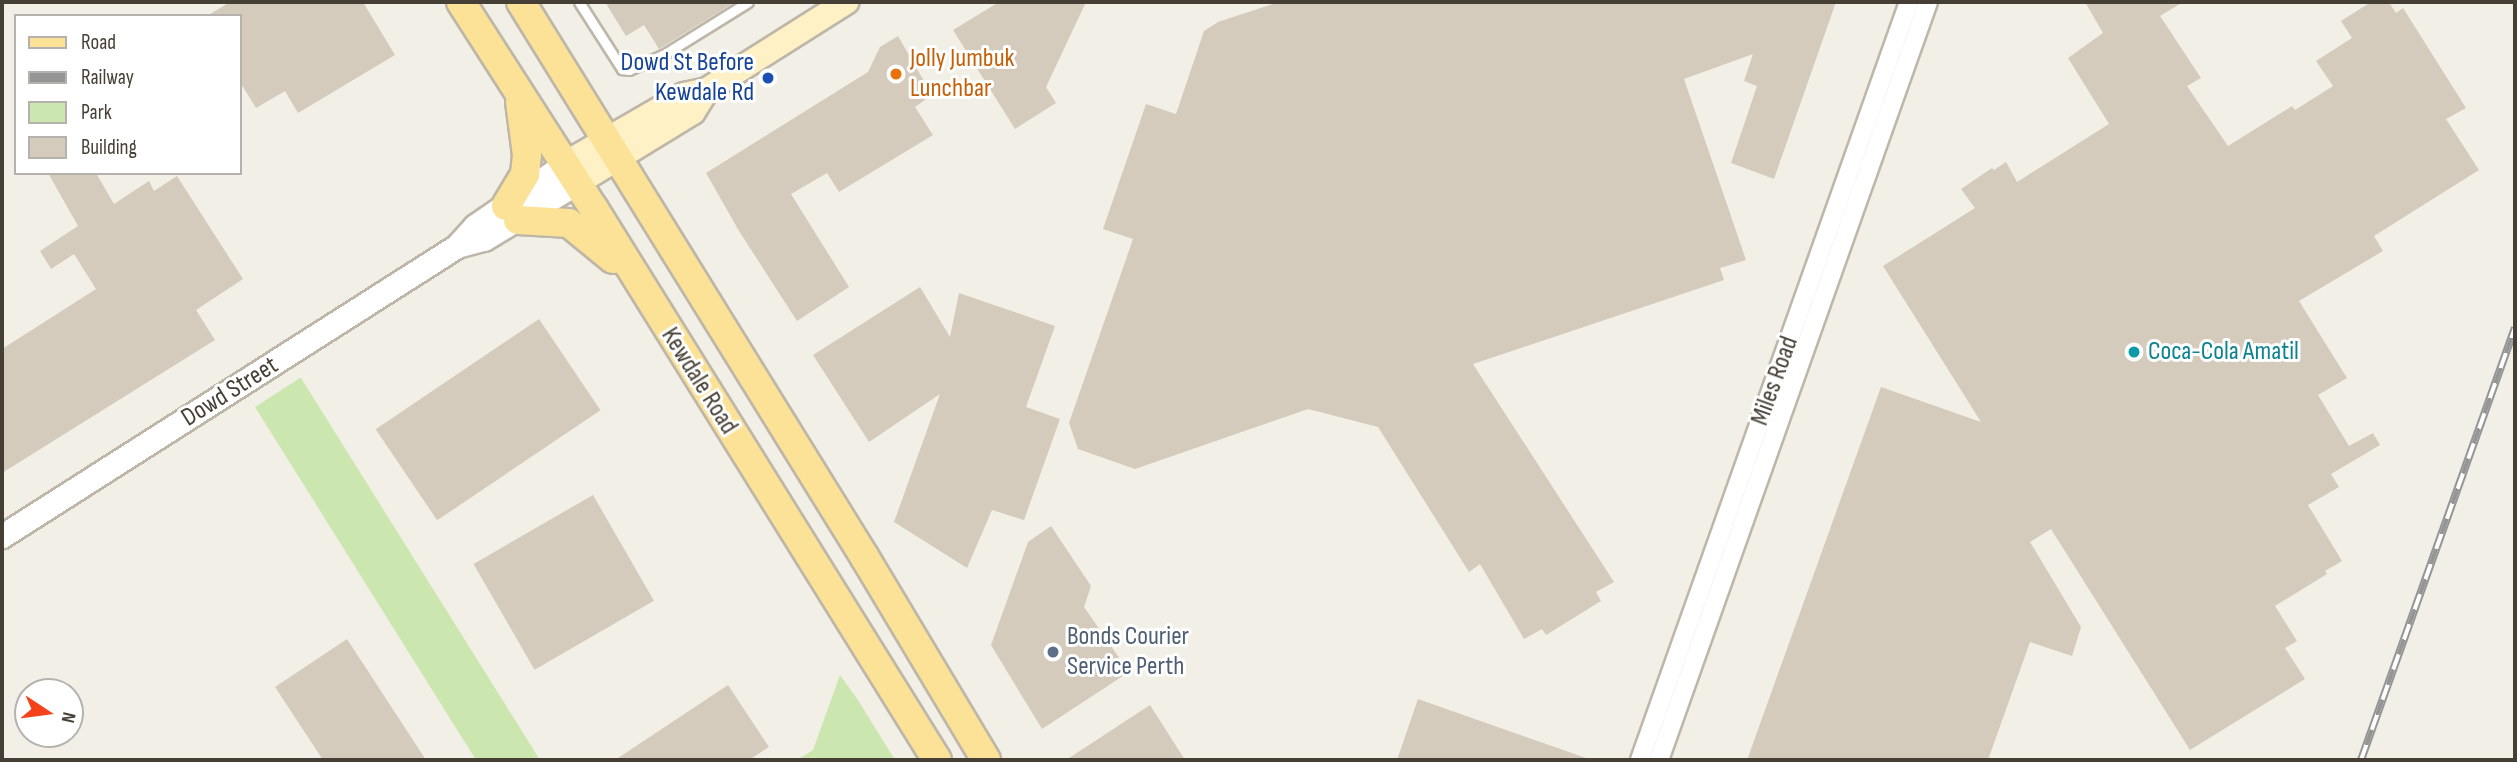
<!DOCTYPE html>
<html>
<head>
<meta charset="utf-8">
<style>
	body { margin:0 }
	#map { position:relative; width:2517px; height:762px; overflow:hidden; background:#f2efe6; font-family:"Sofia Sans Condensed",sans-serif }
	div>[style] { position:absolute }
	.green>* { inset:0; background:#cce6af }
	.building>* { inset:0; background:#d4cbbc; transform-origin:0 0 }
	.roads { filter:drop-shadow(2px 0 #beb7a9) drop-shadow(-2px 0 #beb7a9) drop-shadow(0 2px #beb7a9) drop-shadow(0 -2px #beb7a9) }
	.service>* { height:9px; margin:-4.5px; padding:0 4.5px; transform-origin:4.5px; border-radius:4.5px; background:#fff }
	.minor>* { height:18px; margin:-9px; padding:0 9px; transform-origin:9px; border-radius:9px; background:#fff }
	.tertiary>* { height:23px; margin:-11.5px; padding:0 11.5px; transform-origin:11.5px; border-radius:11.5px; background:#fff }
	.secondary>* { height:24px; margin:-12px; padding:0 12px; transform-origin:12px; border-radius:12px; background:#fdf1c5 }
	.primary>* { height:28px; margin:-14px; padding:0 14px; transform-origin:14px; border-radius:14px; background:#fbe296 }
	.rail>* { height:8px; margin-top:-4px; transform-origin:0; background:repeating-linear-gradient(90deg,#fff 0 16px,#959595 0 32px); box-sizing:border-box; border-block:2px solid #959595 }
	.dots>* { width:19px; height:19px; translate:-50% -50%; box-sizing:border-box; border:4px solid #fff; border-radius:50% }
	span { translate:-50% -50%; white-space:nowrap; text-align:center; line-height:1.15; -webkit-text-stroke:6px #fff; paint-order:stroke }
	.food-label { font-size:26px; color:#c56008 }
	.left { translate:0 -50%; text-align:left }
	.transit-label { font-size:26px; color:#164399 }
	.right { translate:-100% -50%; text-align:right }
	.culture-label { font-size:26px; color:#0d838f }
	.street-label { font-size:26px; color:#453f35 }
	.service-label { font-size:26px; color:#4e5e75 }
	.frame { position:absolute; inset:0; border:4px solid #453f35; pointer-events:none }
	.legend { position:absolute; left:14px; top:14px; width:228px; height:161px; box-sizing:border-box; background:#fff; border:2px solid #b5b2ae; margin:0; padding:9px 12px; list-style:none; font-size:21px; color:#453f35 }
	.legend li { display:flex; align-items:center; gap:14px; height:35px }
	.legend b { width:35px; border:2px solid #b5b2ae }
	.north { position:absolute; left:14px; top:678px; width:70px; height:70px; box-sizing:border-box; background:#fff; border:2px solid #b5b2ae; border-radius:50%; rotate:103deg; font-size:19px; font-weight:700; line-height:28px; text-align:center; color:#453f35 }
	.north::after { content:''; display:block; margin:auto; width:24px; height:32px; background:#f4431b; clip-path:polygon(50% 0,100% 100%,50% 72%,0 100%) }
</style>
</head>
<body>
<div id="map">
	<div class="green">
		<div style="clip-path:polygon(300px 378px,301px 378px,540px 760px,476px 760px,255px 407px)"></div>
		<div style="clip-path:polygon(840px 675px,858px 700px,895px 760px,797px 760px,813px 750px)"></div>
	</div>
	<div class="building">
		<div style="clip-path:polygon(230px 2px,363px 2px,395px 55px,298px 113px,285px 91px,256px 108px,240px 82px,240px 16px,207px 16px)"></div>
		<div style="clip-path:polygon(605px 2px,735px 2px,659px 49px,644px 25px,626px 36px)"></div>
		<div style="clip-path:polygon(999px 2px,1086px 2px,1046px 87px,1056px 103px,1015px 129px,953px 30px)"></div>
		<div style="clip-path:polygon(1279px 2px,1836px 2px,1774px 179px,1731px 163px,1757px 86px,1744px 81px,1753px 54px,1684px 79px,1746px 260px,1720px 268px,1724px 280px,1473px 364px,1614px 582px,1596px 592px,1601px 601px,1546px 635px,1542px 629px,1524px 639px,1480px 564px,1469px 572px,1378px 427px,1308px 409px,1135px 469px,1078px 449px,1069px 423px,1133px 239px,1103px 229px,1146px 104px,1176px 114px,1204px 31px,1218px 22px)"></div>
		<div style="clip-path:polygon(2085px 2px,2183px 2px,2160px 16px,2201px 78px,2187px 86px,2228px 146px,2292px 106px,2295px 110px,2333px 86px,2316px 61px,2352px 38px,2341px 21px,2371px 2px,2389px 2px,2396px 13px,2403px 8px,2466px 108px,2446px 119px,2479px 170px,2374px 236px,2383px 251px,2299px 301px,2347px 378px,2318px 395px,2349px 446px,2373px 433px,2380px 445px,2331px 474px,2339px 487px,2308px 505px,2342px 561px,2325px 571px,2327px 574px,2275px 606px,2297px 641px,2285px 648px,2305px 679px,2190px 750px,2051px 529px,2030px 542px,2081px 627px,2072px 656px,2030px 642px,1988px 760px,1747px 760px,1881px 387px,1981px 422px,1883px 266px,1975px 208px,1961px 189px,1992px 168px,1994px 170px,2006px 162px,2017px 182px,2109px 124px,2068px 58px,2103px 33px)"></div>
		<div style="clip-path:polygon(898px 36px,932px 95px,915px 107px,933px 135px,839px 192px,827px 173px,791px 194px,849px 287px,797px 321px,739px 231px,706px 173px,868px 72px,880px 47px)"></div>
		<div style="clip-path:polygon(48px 173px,96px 173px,114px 204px,149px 181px,154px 191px,177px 176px,243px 279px,196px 310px,215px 340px,2px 473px,2px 349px,96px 289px,74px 254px,51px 269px,40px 251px,78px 226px)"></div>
		<div style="clip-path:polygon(920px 287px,950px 337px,959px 293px,1055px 326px,1026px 407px,1060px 419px,1024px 520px,992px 510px,967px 568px,894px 522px,940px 394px,869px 442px,813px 355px)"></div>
		<div style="left:539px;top:319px;width:110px;height:197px;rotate:56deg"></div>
		<div style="left:593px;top:495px;width:122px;height:138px;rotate:60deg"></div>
		<div style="clip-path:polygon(1051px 526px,1091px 586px,1084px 607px,1129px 672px,1042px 729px,991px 645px,1028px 542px)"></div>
		<div style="clip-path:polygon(347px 639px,426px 760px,323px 760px,275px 687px)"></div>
		<div style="clip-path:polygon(728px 685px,769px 747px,749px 760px,615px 760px)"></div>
		<div style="clip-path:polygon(1418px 699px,1586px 758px,1585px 760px,1397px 760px)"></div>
		<div style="clip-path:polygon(1150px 705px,1185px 760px,1066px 760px)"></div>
	</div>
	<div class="roads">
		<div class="service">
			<div style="left:579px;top:2px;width:80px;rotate:57.3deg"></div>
			<div style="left:622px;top:69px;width:7px;rotate:8deg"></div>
			<div style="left:629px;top:70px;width:37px;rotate:-24deg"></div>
			<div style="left:663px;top:55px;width:100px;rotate:-31.9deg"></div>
		</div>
		<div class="minor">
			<div style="left:1640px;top:760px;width:804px;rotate:-70.46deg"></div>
			<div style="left:1659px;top:760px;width:804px;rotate:-70.46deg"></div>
		</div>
		<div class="tertiary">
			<div style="left:457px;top:246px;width:28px;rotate:-15deg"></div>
			<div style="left:484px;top:239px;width:109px;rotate:-31.1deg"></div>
			<div style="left:2px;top:536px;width:540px;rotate:-32.51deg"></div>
			<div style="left:457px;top:246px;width:27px;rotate:-48deg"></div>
			<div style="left:475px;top:226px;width:109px;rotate:-34.6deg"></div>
		</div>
		<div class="secondary">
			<div style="left:565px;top:164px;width:138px;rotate:-30.1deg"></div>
			<div style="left:684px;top:95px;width:24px;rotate:-12deg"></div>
			<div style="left:707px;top:90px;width:165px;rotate:-32.3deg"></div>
			<div style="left:577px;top:183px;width:136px;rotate:-31.5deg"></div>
			<div style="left:693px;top:112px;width:26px;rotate:-58deg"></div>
		</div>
		<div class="primary">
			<div style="left:461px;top:2px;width:246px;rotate:57.3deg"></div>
			<div style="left:594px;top:209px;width:649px;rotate:58.1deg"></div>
			<div style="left:521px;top:2px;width:652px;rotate:58.24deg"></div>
			<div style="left:864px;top:556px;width:238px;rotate:59.1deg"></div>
			<div style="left:506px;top:206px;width:37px;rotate:-59deg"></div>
			<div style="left:525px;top:174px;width:19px;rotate:-84deg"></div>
			<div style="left:527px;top:155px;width:53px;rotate:-97.5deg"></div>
			<div style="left:518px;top:220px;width:51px;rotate:3.4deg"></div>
			<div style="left:569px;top:223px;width:57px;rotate:39.3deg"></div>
		</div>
	</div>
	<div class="rail">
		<div style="left:2361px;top:760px;width:459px;rotate:-70.4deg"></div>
	</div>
	<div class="dots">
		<div style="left:896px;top:74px;background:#e8710a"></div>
		<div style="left:768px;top:78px;background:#1a4fb4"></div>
		<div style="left:2134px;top:352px;background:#0f9aa8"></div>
		<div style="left:1053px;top:652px;background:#5c6f8a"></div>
	</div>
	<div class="food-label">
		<span class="left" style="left:910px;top:74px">Jolly Jumbuk<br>Lunchbar</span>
	</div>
	<div class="transit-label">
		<span class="right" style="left:754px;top:78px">Dowd St Before<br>Kewdale Rd</span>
	</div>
	<div class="culture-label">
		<span class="left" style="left:2148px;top:352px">Coca-Cola Amatil</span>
	</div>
	<div class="street-label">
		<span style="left:699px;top:381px;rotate:58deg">Kewdale Road</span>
		<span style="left:1775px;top:381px;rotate:-70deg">Miles Road</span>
		<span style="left:230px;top:392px;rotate:-32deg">Dowd Street</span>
	</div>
	<div class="service-label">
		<span class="left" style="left:1067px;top:652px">Bonds Courier<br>Service Perth</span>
	</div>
	<div class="frame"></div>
	<ul class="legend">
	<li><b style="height:9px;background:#fbe296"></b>Road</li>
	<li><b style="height:9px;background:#959595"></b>Railway</li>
	<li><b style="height:19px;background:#cce6af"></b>Park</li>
	<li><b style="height:19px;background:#d4cbbc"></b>Building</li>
	</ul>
	<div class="north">N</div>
</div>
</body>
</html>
